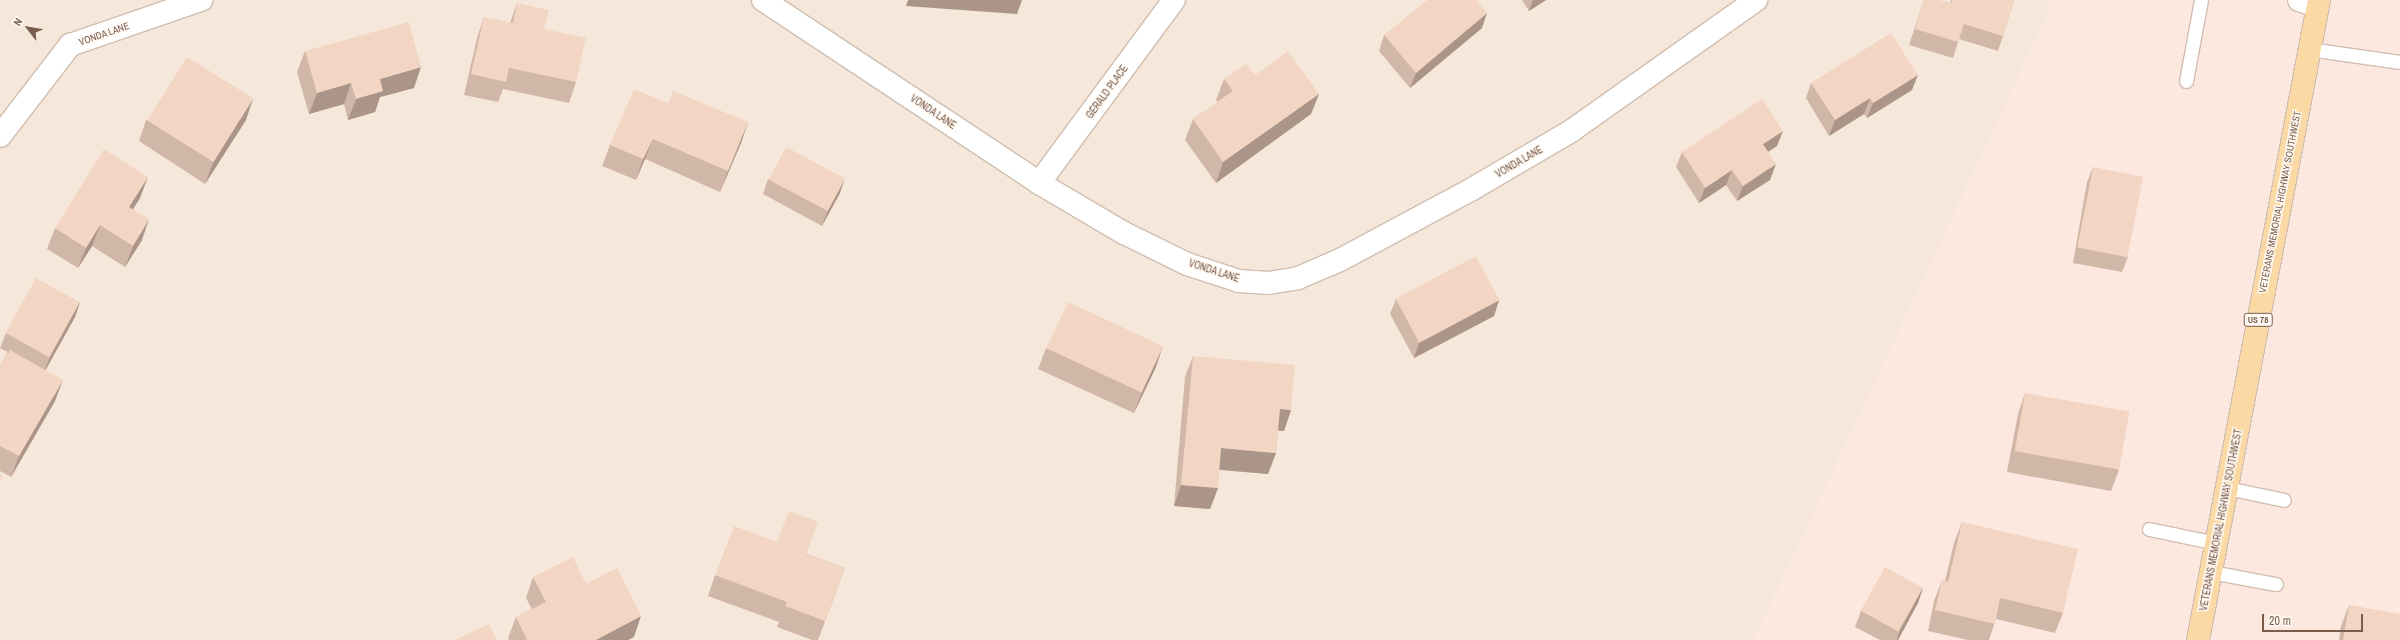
<!DOCTYPE html>
<html>
<head>
<meta charset="utf-8">
<style>
	body { margin:0 }
	#map { position:relative; width:2400px; height:640px; overflow:hidden; background:#fdf6ec; font-family:"Archivo Narrow",sans-serif }
	div>[style] { position:absolute }
	.residential>* { inset:0; background:#f5e8da }
	.commercial>* { inset:0; background:#fde8e0 }
	.roads { filter:drop-shadow(1px 0 #d1beb0) drop-shadow(-1px 0 #d1beb0) drop-shadow(0 1px #d1beb0) drop-shadow(0 -1px #d1beb0) }
	.lane>* { height:13px; margin:-6.5px; padding:0 6.5px; transform-origin:6.5px; border-radius:6.5px; background:#fff }
	.street>* { height:22px; margin:-11px; padding:0 11px; transform-origin:11px; border-radius:11px; background:#fff }
	.primary>* { height:22px; margin:-11px; padding:0 11px; transform-origin:11px; border-radius:11px; background:#fbd9a5 }
	.wall>* { inset:0; background:#d1b7a8 }
	.shaded-wall>* { inset:0; background:#aa9588 }
	.building>* { inset:0; background:#f3d5c3; transform-origin:0 0 }
	span { translate:-50% -50%; white-space:nowrap; text-align:center; line-height:1.15; -webkit-text-stroke:3px #fffaf3; paint-order:stroke }
	.shield-label span { padding:1px 3px; background:#fffaf3; border:1px solid; border-radius:3px; -webkit-text-stroke-width:0 }
	.shield-label { font-size:9px; color:#7a5c4d; font-weight:700 }
	.street-label { font-size:10px; color:#7a5c4d }
	.north { position:absolute; left:8px; top:8px; width:40px; height:40px; -webkit-text-stroke:3px #fffaf3; paint-order:stroke; rotate:301deg; font-size:11px; font-weight:700; line-height:16px; text-align:center; color:#7a5c4d }
	.north::after { content:''; display:block; margin:auto; width:14px; height:18px; background:#7a5c4d; clip-path:polygon(50% 0,100% 100%,50% 72%,0 100%) }
	.scale { position:absolute; left:2262px; top:614px; width:101px; height:18px; box-sizing:border-box; border:2px solid #7a5c4d; border-top:0; padding-left:5px; font-size:12px; line-height:14px; white-space:nowrap; color:#7a5c4d; -webkit-text-stroke:3px #fffaf3; paint-order:stroke }
</style>
</head>
<body>
<div id="map">
	<div class="residential">
		<div style="clip-path:polygon(0 0,2047px 0,2050px 10px,1754px 640px,0 640px)"></div>
	</div>
	<div class="commercial">
		<div style="clip-path:polygon(2047px 0,2400px 0,2400px 640px,1754px 640px,2050px 10px)"></div>
	</div>
	<div class="roads">
		<div class="lane">
			<div style="left:2309px;top:49px;width:92px;rotate:8.1deg"></div>
			<div style="left:2186px;top:81px;width:82px;rotate:-79.5deg"></div>
			<div style="left:2227px;top:488px;width:58px;rotate:11.9deg"></div>
			<div style="left:2149px;top:529px;width:68px;rotate:11.8deg"></div>
			<div style="left:2211px;top:572px;width:66px;rotate:10.5deg"></div>
		</div>
		<div class="street">
			<div style="left:763px;top:0;width:331px;rotate:33.5deg"></div>
			<div style="left:1039px;top:183px;width:99px;rotate:30.5deg"></div>
			<div style="left:1124px;top:233px;width:70px;rotate:26.2deg"></div>
			<div style="left:1187px;top:264px;width:55px;rotate:18.1deg"></div>
			<div style="left:1239px;top:281px;width:29px;rotate:4deg"></div>
			<div style="left:1268px;top:283px;width:30px;rotate:-9deg"></div>
			<div style="left:1298px;top:278px;width:46px;rotate:-23.2deg"></div>
			<div style="left:1340px;top:260px;width:152px;rotate:-28.2deg"></div>
			<div style="left:1474px;top:188px;width:113px;rotate:-30.4deg"></div>
			<div style="left:1571px;top:131px;width:227px;rotate:-35.3deg"></div>
			<div style="left:2299px;top:0;width:20px;rotate:18deg"></div>
			<div style="left:0;top:136px;width:115px;rotate:-52.4deg"></div>
			<div style="left:70px;top:45px;width:139px;rotate:-19deg"></div>
			<div style="left:1039px;top:183px;width:227px;rotate:-53.6deg"></div>
		</div>
		<div class="primary">
			<div style="left:2198px;top:640px;width:651px;rotate:-79.29deg"></div>
		</div>
	</div>
	<div class="wall">
		<div style="clip-path:polygon(1522px 0,1546px 0,1529px 11px)"></div>
		<div style="clip-path:polygon(1924px 0,1950px 3px,1951px 0,2014px 0,2003px 36px,1998px 51px,1959px 39px,1953px 58px,1909px 45px)"></div>
		<div style="clip-path:polygon(517px 3px,544px 29px,576px 82px,569px 103px,503px 89px,498px 102px,464px 95px,477px 38px,484px 17px,510px 23px)"></div>
		<div style="clip-path:polygon(1482px 28px,1410px 88px,1379px 51px,1384px 35px)"></div>
		<div style="clip-path:polygon(305px 51px,414px 88px,380px 97px,375px 112px,348px 120px,344px 104px,309px 114px,297px 72px)"></div>
		<div style="clip-path:polygon(1255px 75px,1319px 94px,1311px 114px,1216px 183px,1185px 140px,1193px 119px,1218px 102px,1216px 100px,1224px 79px)"></div>
		<div style="clip-path:polygon(1811px 83px,1912px 90px,1867px 118px,1864px 114px,1829px 136px,1806px 98px)"></div>
		<div style="clip-path:polygon(668px 103px,748px 122px,741px 143px,720px 192px,645px 159px,636px 180px,602px 166px,610px 145px)"></div>
		<div style="clip-path:polygon(146px 120px,246px 120px,205px 184px,139px 141px)"></div>
		<div style="clip-path:polygon(1777px 146px,1768px 152px,1770px 180px,1737px 201px,1726px 185px,1699px 203px,1676px 167px,1682px 152px)"></div>
		<div style="clip-path:polygon(2093px 167px,2128px 257px,2122px 272px,2073px 263px,2087px 182px)"></div>
		<div style="clip-path:polygon(768px 179px,840px 193px,822px 226px,763px 194px)"></div>
		<div style="clip-path:polygon(140px 198px,133px 209px,142px 240px,125px 267px,92px 246px,78px 268px,47px 249px,55px 228px)"></div>
		<div style="clip-path:polygon(1396px 299px,1499px 300px,1494px 316px,1414px 358px,1390px 314px)"></div>
		<div style="clip-path:polygon(80px 302px,75px 317px,46px 370px,55px 401px,11px 477px,0 471px,0 366px,8px 352px,0 348px,6px 333px)"></div>
		<div style="clip-path:polygon(1046px 348px,1156px 367px,1134px 413px,1038px 369px)"></div>
		<div style="clip-path:polygon(1193px 356px,1291px 410px,1284px 431px,1278px 430px,1276px 453px,1268px 474px,1219px 470px,1218px 488px,1210px 509px,1174px 506px,1185px 377px)"></div>
		<div style="clip-path:polygon(2025px 393px,2119px 470px,2111px 491px,2007px 472px,2018px 414px)"></div>
		<div style="clip-path:polygon(1962px 522px,2063px 613px,2055px 633px,1996px 619px,1989px 640px,1968px 640px,1928px 631px,1934px 601px,1942px 580px,1945px 581px,1954px 543px)"></div>
		<div style="clip-path:polygon(807px 554px,845px 568px,818px 640px,812px 640px,777px 627px,779px 622px,708px 596px,715px 575px)"></div>
		<div style="clip-path:polygon(533px 577px,586px 584px,634px 637px,628px 640px,509px 640px,508px 638px,516px 617px,532px 609px,526px 598px)"></div>
		<div style="clip-path:polygon(1923px 588px,1918px 603px,1898px 640px,1880px 640px,1855px 627px,1861px 611px)"></div>
		<div style="clip-path:polygon(2349px 605px,2400px 640px,2339px 640px,2341px 626px)"></div>
	</div>
	<div class="shaded-wall">
		<div style="clip-path:polygon(908px 0,1022px 0,1017px 14px,906px 6px)"></div>
		<div style="clip-path:polygon(1533px 0,1546px 0,1529px 11px)"></div>
		<div style="clip-path:polygon(1487px 13px,1482px 28px,1410px 88px,1416px 73px)"></div>
		<div style="clip-path:polygon(421px 67px,414px 88px,380px 97px,375px 112px,348px 120px,356px 99px,380px 79px)"></div>
		<div style="clip-path:polygon(1918px 75px,1912px 90px,1867px 118px,1873px 103px)"></div>
		<div style="clip-path:polygon(351px 83px,344px 104px,309px 114px,317px 93px)"></div>
		<div style="clip-path:polygon(1319px 94px,1311px 114px,1216px 183px,1223px 162px)"></div>
		<div style="clip-path:polygon(1870px 98px,1864px 114px,1829px 136px,1835px 120px)"></div>
		<div style="clip-path:polygon(253px 99px,246px 120px,205px 184px,213px 163px)"></div>
		<div style="clip-path:polygon(748px 122px,741px 143px,720px 192px,728px 171px)"></div>
		<div style="clip-path:polygon(1783px 131px,1777px 146px,1757px 159px,1763px 144px)"></div>
		<div style="clip-path:polygon(653px 139px,645px 159px,636px 180px,643px 159px)"></div>
		<div style="clip-path:polygon(1776px 164px,1770px 180px,1737px 201px,1743px 186px)"></div>
		<div style="clip-path:polygon(1732px 170px,1726px 185px,1699px 203px,1705px 188px)"></div>
		<div style="clip-path:polygon(148px 177px,140px 198px,121px 228px,129px 207px)"></div>
		<div style="clip-path:polygon(845px 178px,840px 193px,822px 226px,828px 210px)"></div>
		<div style="clip-path:polygon(149px 219px,142px 240px,125px 267px,133px 246px)"></div>
		<div style="clip-path:polygon(100px 225px,92px 246px,78px 268px,86px 248px)"></div>
		<div style="clip-path:polygon(1499px 300px,1494px 316px,1414px 358px,1419px 343px)"></div>
		<div style="clip-path:polygon(80px 302px,75px 317px,44px 372px,50px 357px)"></div>
		<div style="clip-path:polygon(1163px 346px,1156px 367px,1134px 413px,1142px 392px)"></div>
		<div style="clip-path:polygon(63px 380px,55px 401px,11px 477px,19px 456px)"></div>
		<div style="clip-path:polygon(1280px 409px,1291px 410px,1284px 431px,1272px 430px)"></div>
		<div style="clip-path:polygon(1221px 448px,1276px 453px,1268px 474px,1213px 469px)"></div>
		<div style="clip-path:polygon(1181px 485px,1218px 488px,1210px 509px,1174px 506px)"></div>
		<div style="clip-path:polygon(1923px 588px,1918px 603px,1898px 640px,1897px 640px,1899px 632px)"></div>
		<div style="clip-path:polygon(641px 616px,634px 637px,628px 640px,596px 640px)"></div>
	</div>
	<div class="building">
		<div style="clip-path:polygon(1427px 0,1476px 0,1487px 13px,1416px 73px,1384px 35px)"></div>
		<div style="clip-path:polygon(1924px 0,1939px 0,1951px 3px,1952px 0,2014px 0,2003px 36px,1964px 24px,1958px 42px,1915px 29px)"></div>
		<div style="clip-path:polygon(517px 3px,549px 10px,544px 29px,586px 38px,576px 82px,509px 68px,506px 82px,471px 74px,484px 17px,513px 23px)"></div>
		<div style="clip-path:polygon(409px 22px,421px 67px,380px 79px,383px 91px,356px 99px,351px 83px,317px 93px,305px 51px)"></div>
		<div style="clip-path:polygon(1891px 33px,1918px 75px,1873px 103px,1870px 98px,1835px 120px,1811px 83px)"></div>
		<div style="clip-path:polygon(1288px 51px,1319px 94px,1223px 162px,1193px 119px,1233px 91px,1224px 79px,1246px 64px,1255px 75px)"></div>
		<div style="left:187px;top:57px;width:78px;height:75px;rotate:32deg"></div>
		<div style="clip-path:polygon(634px 89px,668px 103px,673px 91px,748px 122px,728px 171px,653px 139px,643px 159px,610px 145px)"></div>
		<div style="clip-path:polygon(1762px 99px,1783px 131px,1763px 144px,1776px 164px,1743px 186px,1732px 170px,1705px 188px,1682px 152px)"></div>
		<div style="left:786px;top:147px;width:67px;height:37px;rotate:28deg"></div>
		<div style="clip-path:polygon(104px 149px,148px 177px,129px 207px,149px 219px,133px 246px,100px 225px,86px 248px,55px 228px)"></div>
		<div style="left:2093px;top:167px;width:51px;height:82px;rotate:11deg"></div>
		<div style="left:1476px;top:256px;width:50px;height:91px;rotate:62deg"></div>
		<div style="left:36px;top:278px;width:50px;height:63px;rotate:29deg"></div>
		<div style="left:1068px;top:302px;width:105px;height:51px;rotate:25deg"></div>
		<div style="clip-path:polygon(10px 350px,63px 380px,19px 456px,0 446px,0 366px)"></div>
		<div style="clip-path:polygon(1193px 356px,1295px 365px,1291px 410px,1280px 409px,1276px 453px,1221px 448px,1218px 488px,1181px 485px)"></div>
		<div style="left:2025px;top:393px;width:106px;height:59px;rotate:10deg"></div>
		<div style="clip-path:polygon(0 474px,3px 476px,0 481px)"></div>
		<div style="clip-path:polygon(789px 511px,818px 522px,806px 554px,845px 568px,825px 621px,785px 606px,787px 602px,715px 575px,734px 526px,777px 542px)"></div>
		<div style="clip-path:polygon(1962px 522px,2078px 549px,2063px 613px,2000px 598px,1995px 624px,1935px 610px,1942px 580px,1948px 582px)"></div>
		<div style="clip-path:polygon(573px 557px,586px 584px,617px 568px,641px 616px,596px 640px,527px 640px,516px 617px,546px 602px,533px 577px)"></div>
		<div style="left:1885px;top:567px;width:43px;height:50px;rotate:29deg"></div>
		<div style="clip-path:polygon(2349px 605px,2400px 614px,2400px 640px,2343px 640px)"></div>
		<div style="clip-path:polygon(489px 624px,497px 640px,455px 640px)"></div>
	</div>
	<div class="shield-label">
		<span style="left:2258px;top:320px">US 78</span>
	</div>
	<div class="street-label">
		<span style="left:104px;top:34px;rotate:-19deg">VONDA LANE</span>
		<span style="left:1107px;top:92px;rotate:-54deg">GERALD PLACE</span>
		<span style="left:933px;top:112px;rotate:34deg">VONDA LANE</span>
		<span style="left:1519px;top:162px;rotate:-30deg">VONDA LANE</span>
		<span style="left:2280px;top:202px;rotate:-79deg">VETERANS MEMORIAL HIGHWAY SOUTHWEST</span>
		<span style="left:1214px;top:271px;rotate:18deg">VONDA LANE</span>
		<span style="left:2221px;top:520px;rotate:-79deg">VETERANS MEMORIAL HIGHWAY SOUTHWEST</span>
	</div>
	<div class="north">N</div>
	<div class="scale">20 m</div>
</div>
</body>
</html>
